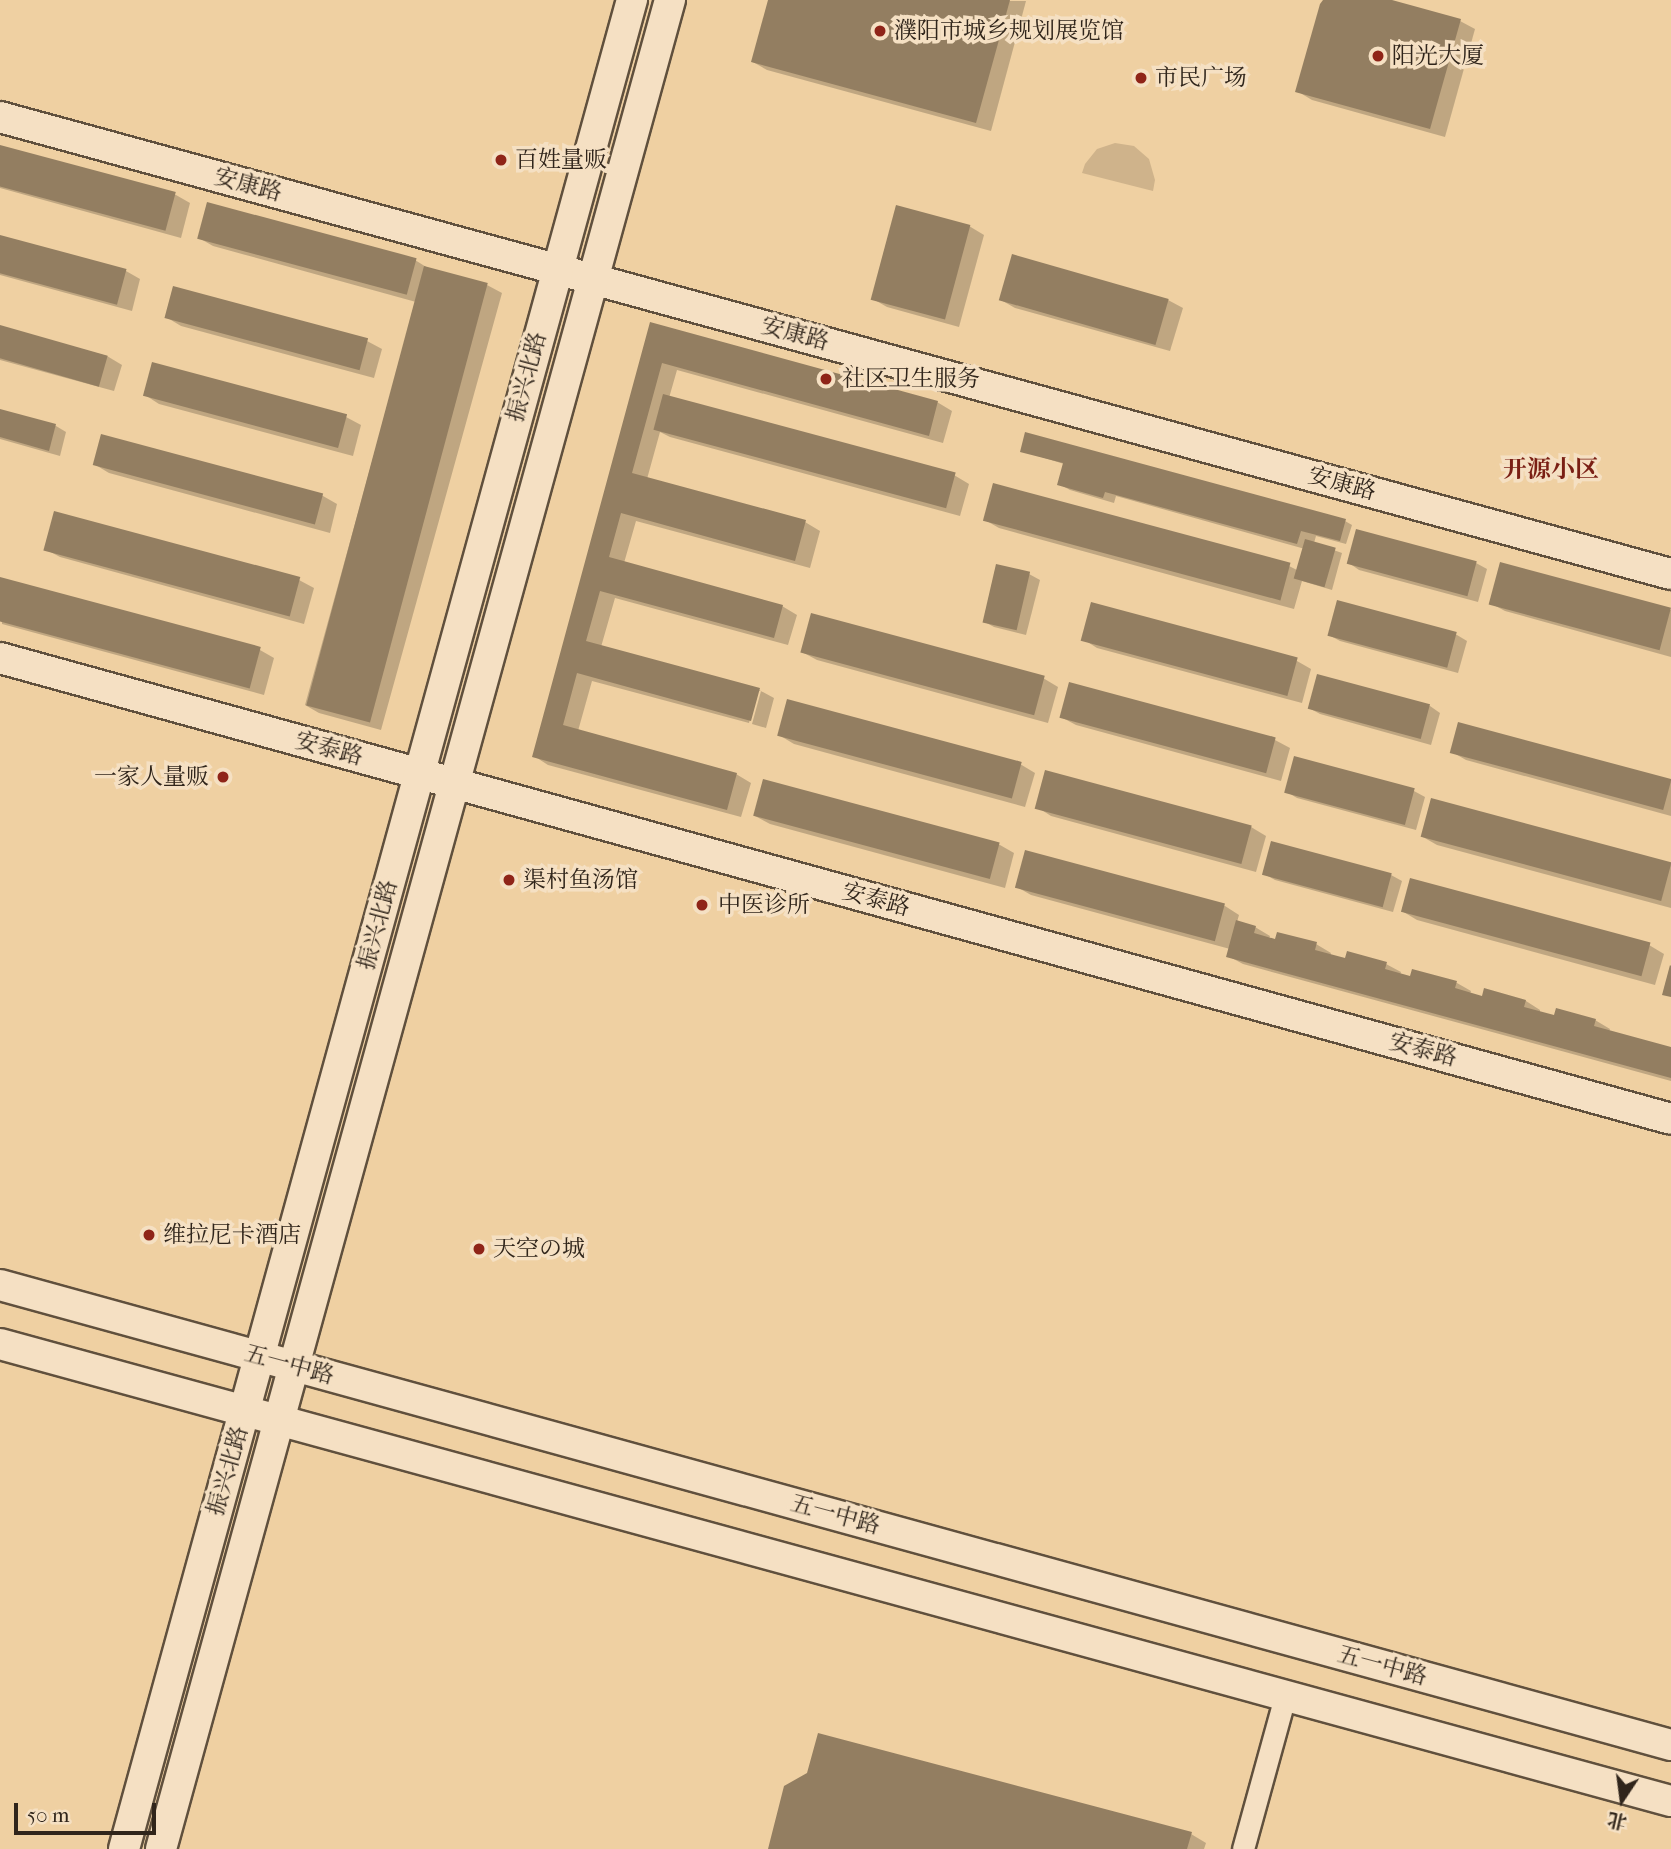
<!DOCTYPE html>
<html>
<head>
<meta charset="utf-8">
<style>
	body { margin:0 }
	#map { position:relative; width:1671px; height:1849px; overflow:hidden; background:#efd0a2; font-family:"IM FELL French Canon","Noto Serif SC","Noto Serif JP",serif }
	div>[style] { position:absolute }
	.green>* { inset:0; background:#cfb38b }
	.shadow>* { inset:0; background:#0003 }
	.building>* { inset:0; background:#937e61; transform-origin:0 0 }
	.roads { filter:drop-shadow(2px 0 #60503d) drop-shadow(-2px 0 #60503d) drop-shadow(0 2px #60503d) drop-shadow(0 -2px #60503d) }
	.street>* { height:21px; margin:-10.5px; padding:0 10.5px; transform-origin:10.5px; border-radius:10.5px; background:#f5e0c3 }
	.secondary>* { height:30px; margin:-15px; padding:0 15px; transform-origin:15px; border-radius:15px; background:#f5e0c3 }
	.dots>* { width:19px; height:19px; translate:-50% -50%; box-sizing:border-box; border:4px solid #f5e0c3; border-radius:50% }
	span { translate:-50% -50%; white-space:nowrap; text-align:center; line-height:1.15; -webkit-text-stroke:7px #f5e0c3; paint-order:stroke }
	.poi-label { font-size:23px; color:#30251b }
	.left { translate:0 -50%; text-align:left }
	.right { translate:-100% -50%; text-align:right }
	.street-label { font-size:23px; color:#30251b }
	.neighbourhood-label { font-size:24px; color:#7a1f14; font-weight:700 }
	.north { position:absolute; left:1587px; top:1765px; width:70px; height:70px; -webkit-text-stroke:5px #f5e0c3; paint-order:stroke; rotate:193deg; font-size:19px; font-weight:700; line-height:28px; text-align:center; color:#30251b }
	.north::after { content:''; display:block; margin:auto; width:24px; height:32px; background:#30251b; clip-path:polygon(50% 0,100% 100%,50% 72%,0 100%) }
	.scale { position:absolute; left:14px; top:1803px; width:142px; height:32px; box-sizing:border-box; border:4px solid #30251b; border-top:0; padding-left:9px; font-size:21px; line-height:24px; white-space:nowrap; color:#30251b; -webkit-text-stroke:5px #f5e0c3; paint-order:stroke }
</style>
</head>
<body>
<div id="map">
	<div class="green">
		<div style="clip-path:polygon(1115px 143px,1134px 146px,1149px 159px,1155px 180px,1153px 191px,1082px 173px,1085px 164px,1097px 149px)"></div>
	</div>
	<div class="shadow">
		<div style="clip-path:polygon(770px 0,1026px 1px,991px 131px,767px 70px,753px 62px)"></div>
		<div style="clip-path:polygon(1326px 0,1386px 0,1460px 21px,1475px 29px,1445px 137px,1312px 100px,1297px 91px)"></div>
		<div style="clip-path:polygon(0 147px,176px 195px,190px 203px,181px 238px,0 188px)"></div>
		<div style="clip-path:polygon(969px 226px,984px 235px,959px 327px,887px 307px,873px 299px)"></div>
		<div style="clip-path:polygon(0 237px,126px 271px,140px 279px,132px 311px,0 275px)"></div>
		<div style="clip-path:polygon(199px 238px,415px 260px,431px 270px,487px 285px,502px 293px,381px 730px,319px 713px,305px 705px,416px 302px,213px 246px)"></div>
		<div style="clip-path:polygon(1001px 300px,1168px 300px,1183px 308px,1170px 351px,1015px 308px)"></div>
		<div style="clip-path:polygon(166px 317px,367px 341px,382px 349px,374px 378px,181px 326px)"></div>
		<div style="clip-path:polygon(652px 324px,937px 402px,952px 411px,943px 443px,677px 370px,669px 398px,954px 475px,969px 484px,960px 516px,670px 437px,660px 432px,647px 479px,805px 522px,820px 531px,810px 568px,636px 521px,624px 563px,782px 606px,797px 615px,788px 645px,615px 598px,601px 647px,759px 690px,774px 698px,766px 728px,752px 724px,761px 691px,757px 691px,749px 723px,592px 681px,578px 731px,736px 774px,751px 783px,741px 817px,548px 765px,534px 756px)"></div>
		<div style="clip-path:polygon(0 327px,107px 356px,122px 365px,114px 391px,0 360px)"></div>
		<div style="clip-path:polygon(145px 395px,346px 417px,361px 425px,353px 456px,159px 404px)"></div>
		<div style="clip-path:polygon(0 410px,56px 426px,66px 432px,60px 456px,0 439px)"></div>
		<div style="clip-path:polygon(102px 436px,323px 496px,337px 504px,330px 533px,109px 473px,94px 464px)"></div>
		<div style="clip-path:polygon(1022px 451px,1345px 521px,1352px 525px,1346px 544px,1316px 536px,1314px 543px,1342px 553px,1332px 590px,1302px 581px,1294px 609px,999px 528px,985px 520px,1289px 566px,1299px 571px,1305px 549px,1116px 496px,1114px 503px,1070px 490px,1059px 484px,1064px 464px)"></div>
		<div style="clip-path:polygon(45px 549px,299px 580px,314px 588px,304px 624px,60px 557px)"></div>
		<div style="clip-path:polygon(1349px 563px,1476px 563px,1487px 569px,1478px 602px,1359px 570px)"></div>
		<div style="clip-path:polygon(1029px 574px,1040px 580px,1026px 635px,994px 627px,983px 621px)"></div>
		<div style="clip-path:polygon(0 579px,260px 650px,274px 658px,264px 695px,2px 624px)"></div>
		<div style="clip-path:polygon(1338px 602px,1457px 635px,1467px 641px,1458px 673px,1340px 641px,1329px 635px)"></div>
		<div style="clip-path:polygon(1490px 603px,1671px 610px,1671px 657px,1505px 611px)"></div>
		<div style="clip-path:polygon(1092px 605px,1297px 661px,1311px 669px,1302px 703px,1097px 648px,1083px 639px)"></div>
		<div style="clip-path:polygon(802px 652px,1043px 678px,1058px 687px,1048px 723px,817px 660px)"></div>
		<div style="clip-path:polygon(1430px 706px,1440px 713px,1431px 745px,1320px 714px,1309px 708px)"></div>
		<div style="clip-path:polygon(1061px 717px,1275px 740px,1290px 748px,1281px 781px,1076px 725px)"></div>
		<div style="clip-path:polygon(779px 735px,1020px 764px,1035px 773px,1025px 807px,794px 744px)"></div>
		<div style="clip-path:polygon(1452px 752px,1671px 782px,1671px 816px,1466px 760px)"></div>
		<div style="clip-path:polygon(764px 781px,1000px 845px,1014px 853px,1005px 888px,770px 824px,755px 816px)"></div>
		<div style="clip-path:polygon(1414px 791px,1425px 797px,1416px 830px,1297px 798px,1287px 792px)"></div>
		<div style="clip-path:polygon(1433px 800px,1671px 865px,1671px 908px,1437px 845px,1423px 837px)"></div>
		<div style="clip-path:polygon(1037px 807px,1251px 827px,1266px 836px,1256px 872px,1051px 816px)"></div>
		<div style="clip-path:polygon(1026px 852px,1225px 906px,1239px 915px,1237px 922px,1255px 927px,1270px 936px,1269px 939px,1316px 944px,1331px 953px,1330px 956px,1386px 964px,1401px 972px,1400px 975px,1411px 978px,1413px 971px,1457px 983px,1471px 991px,1470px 994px,1484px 998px,1486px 990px,1526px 1001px,1540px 1010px,1540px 1013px,1555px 1017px,1595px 1020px,1610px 1029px,1609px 1032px,1671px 1049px,1671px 1081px,1243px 964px,1228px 956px,1230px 949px,1031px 895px,1017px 887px)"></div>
		<div style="clip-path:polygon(1264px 874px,1391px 875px,1402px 881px,1393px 912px,1275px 880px)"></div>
		<div style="clip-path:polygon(1402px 911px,1649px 945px,1664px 954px,1655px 985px,1417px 920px)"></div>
		<div style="clip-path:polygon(1191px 1834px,1206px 1843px,1204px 1849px,770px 1849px)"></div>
	</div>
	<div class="building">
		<div style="clip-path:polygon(768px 0,1010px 0,976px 123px,751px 62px)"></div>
		<div style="clip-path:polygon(1323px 0,1392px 0,1461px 19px,1430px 129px,1295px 92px,1320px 4px)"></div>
		<div style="left:0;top:145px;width:182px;height:40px;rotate:15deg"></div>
		<div style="left:207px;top:202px;width:217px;height:38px;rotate:15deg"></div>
		<div style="left:896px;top:205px;width:77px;height:98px;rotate:15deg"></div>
		<div style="left:0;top:235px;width:131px;height:37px;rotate:15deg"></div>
		<div style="left:1012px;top:254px;width:163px;height:48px;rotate:16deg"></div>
		<div style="left:424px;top:266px;width:66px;height:455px;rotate:15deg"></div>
		<div style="left:173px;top:286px;width:202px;height:33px;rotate:15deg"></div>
		<div style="clip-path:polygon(650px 322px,938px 401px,929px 436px,662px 363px,632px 473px,806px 520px,795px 561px,621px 513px,609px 557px,783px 605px,774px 638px,600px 591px,586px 641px,760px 688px,751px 721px,577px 673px,563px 725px,737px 773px,727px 810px,532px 757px)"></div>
		<div style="left:0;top:325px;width:112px;height:32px;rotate:16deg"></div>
		<div style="left:152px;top:362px;width:202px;height:35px;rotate:15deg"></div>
		<div style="left:663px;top:394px;width:303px;height:37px;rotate:15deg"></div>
		<div style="clip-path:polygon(0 409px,56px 424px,49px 451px,0 437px)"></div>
		<div style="clip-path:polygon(1025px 432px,1346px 519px,1340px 541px,1301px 531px,1297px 544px,1105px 492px,1103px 498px,1057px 485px,1063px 463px,1020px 452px)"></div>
		<div style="left:101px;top:434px;width:230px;height:32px;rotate:15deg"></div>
		<div style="left:993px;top:483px;width:308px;height:39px;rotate:15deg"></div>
		<div style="left:54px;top:511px;width:255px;height:41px;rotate:15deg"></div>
		<div style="left:1356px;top:529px;width:125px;height:36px;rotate:15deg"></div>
		<div style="left:1305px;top:539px;width:32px;height:41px;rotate:16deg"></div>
		<div style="left:1500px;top:562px;width:177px;height:44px;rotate:15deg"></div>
		<div style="left:996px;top:564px;width:35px;height:60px;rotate:13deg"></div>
		<div style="left:0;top:577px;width:270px;height:43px;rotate:15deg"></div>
		<div style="left:1337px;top:600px;width:124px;height:37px;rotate:15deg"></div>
		<div style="left:1091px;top:602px;width:214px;height:40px;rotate:15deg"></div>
		<div style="left:811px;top:613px;width:242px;height:41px;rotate:15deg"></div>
		<div style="left:1317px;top:674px;width:117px;height:36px;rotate:15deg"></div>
		<div style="left:1069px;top:682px;width:214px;height:37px;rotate:15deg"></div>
		<div style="left:787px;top:699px;width:243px;height:38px;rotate:15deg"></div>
		<div style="left:1458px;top:722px;width:221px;height:32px;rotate:15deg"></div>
		<div style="left:1294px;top:756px;width:125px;height:38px;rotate:15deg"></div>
		<div style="left:1045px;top:770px;width:214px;height:40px;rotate:15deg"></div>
		<div style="left:763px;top:779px;width:245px;height:38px;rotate:15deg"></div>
		<div style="left:1431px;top:798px;width:249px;height:40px;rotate:15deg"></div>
		<div style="left:1271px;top:841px;width:125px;height:35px;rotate:15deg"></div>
		<div style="left:1025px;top:850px;width:207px;height:39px;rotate:15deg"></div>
		<div style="left:1410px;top:878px;width:249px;height:35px;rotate:15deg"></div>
		<div style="clip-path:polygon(1236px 920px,1256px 926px,1254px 933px,1275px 939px,1277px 932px,1317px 942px,1315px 950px,1345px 958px,1347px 951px,1387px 962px,1385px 969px,1410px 976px,1412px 969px,1457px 981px,1455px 988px,1482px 996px,1484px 988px,1526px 1000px,1524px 1007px,1554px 1015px,1556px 1008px,1596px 1019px,1594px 1026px,1671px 1047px,1671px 1078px,1226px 957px)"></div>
		<div style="clip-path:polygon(1670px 965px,1671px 966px,1671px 997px,1662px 995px)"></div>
		<div style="clip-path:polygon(818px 1733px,1192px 1832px,1187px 1849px,768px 1849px,784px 1786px,807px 1773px)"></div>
	</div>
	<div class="roads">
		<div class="street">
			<div style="left:1243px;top:1849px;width:158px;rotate:-74.6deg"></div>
		</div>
		<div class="secondary">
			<div style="left:0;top:117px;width:1732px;rotate:15.3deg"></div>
			<div style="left:0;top:658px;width:1733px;rotate:15.42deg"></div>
			<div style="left:0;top:1285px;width:1733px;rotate:15.39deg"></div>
			<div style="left:0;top:1344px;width:1732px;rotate:15.3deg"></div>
			<div style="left:124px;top:1849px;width:1918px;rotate:-74.64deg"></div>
			<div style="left:161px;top:1849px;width:1918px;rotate:-74.61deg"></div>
		</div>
	</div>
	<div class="dots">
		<div style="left:880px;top:31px;background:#8f2418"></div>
		<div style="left:1378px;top:56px;background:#8f2418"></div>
		<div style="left:1141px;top:78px;background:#8f2418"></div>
		<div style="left:501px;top:160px;background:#8f2418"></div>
		<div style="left:826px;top:379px;background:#8f2418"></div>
		<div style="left:223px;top:777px;background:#8f2418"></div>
		<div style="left:509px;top:880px;background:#8f2418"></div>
		<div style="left:702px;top:905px;background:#8f2418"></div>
		<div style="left:149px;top:1235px;background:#8f2418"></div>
		<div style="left:479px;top:1249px;background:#8f2418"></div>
	</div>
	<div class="poi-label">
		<span class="left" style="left:894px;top:31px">濮阳市城乡规划展览馆</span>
		<span class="left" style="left:1392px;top:56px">阳光大厦</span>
		<span class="left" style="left:1155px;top:78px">市民广场</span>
		<span class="left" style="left:515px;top:160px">百姓量贩</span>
		<span class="left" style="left:842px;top:379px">社区卫生服务</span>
		<span class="right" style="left:209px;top:777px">一家人量贩</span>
		<span class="left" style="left:523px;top:880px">渠村鱼汤馆</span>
		<span class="left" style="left:718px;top:905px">中医诊所</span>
		<span class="left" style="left:163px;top:1235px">维拉尼卡酒店</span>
		<span class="left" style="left:493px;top:1249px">天空の城</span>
	</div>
	<div class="street-label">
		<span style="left:248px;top:185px;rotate:15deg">安康路</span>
		<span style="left:795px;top:334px;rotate:15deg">安康路</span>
		<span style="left:527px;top:377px;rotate:-75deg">振兴北路</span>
		<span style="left:1342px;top:484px;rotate:15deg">安康路</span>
		<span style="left:329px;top:749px;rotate:15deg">安泰路</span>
		<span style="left:876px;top:900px;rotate:15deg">安泰路</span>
		<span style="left:378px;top:925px;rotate:-75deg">振兴北路</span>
		<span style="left:1423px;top:1050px;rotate:15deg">安泰路</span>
		<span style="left:289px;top:1365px;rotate:15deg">五一中路</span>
		<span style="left:228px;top:1471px;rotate:-74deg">振兴北路</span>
		<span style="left:835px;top:1515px;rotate:15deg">五一中路</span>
		<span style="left:1382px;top:1666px;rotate:15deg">五一中路</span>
	</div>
	<div class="neighbourhood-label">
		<span style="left:1551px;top:470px">开源小区</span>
	</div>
	<div class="north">北</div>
	<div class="scale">50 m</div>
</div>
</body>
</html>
